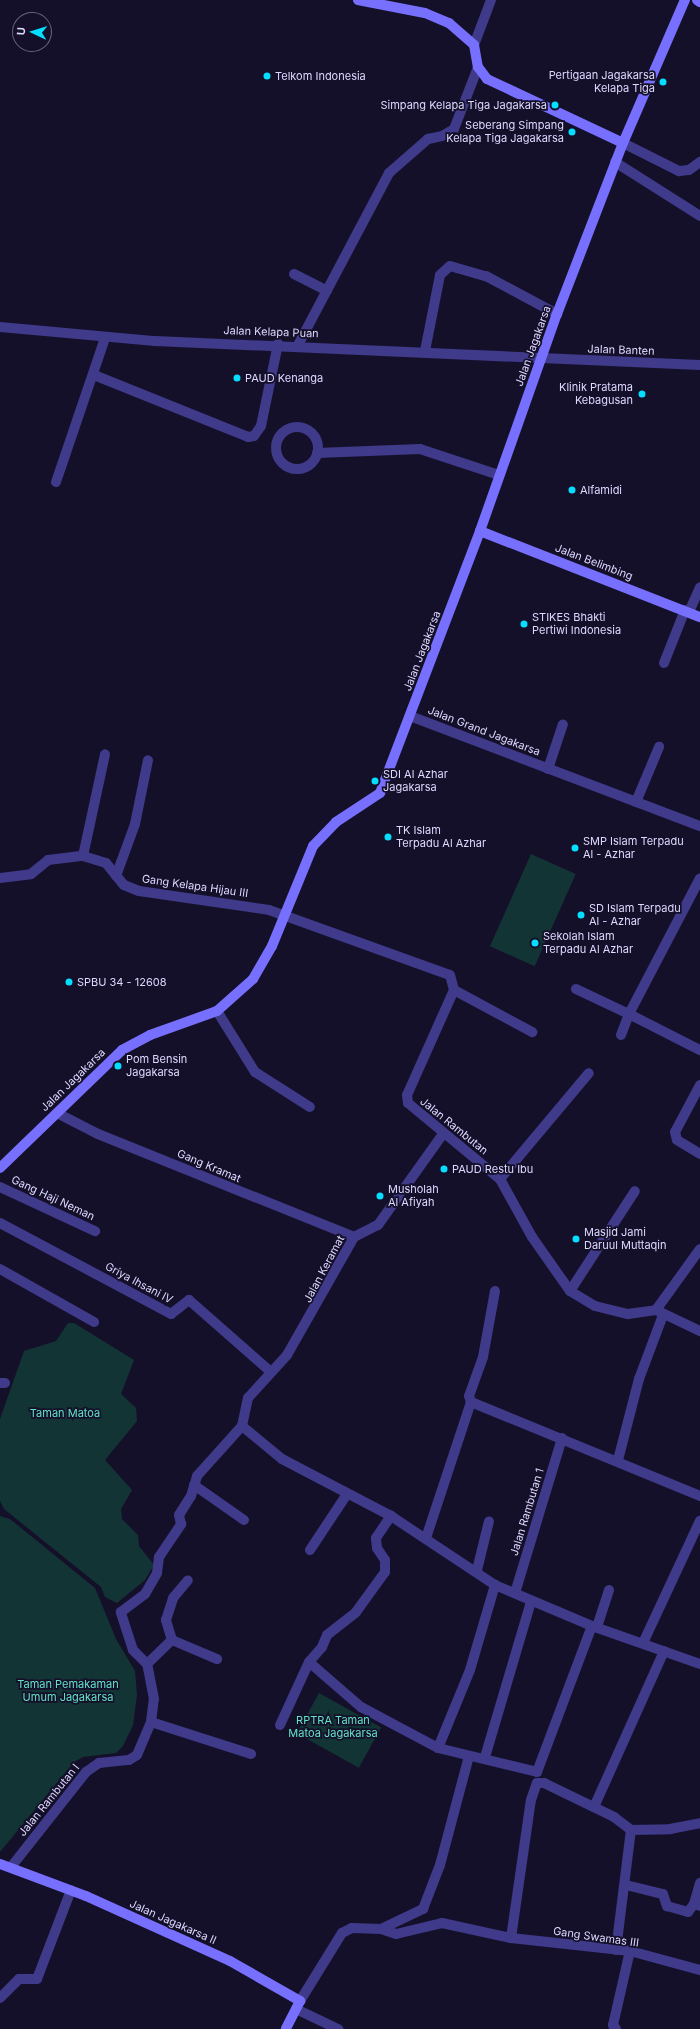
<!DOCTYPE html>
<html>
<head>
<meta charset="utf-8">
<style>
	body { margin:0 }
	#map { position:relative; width:700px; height:2029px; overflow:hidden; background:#15102a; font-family:Inter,sans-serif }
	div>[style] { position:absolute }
	.green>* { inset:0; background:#133434; transform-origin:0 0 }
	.street>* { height:10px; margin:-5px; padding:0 5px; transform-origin:5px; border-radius:5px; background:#3f3a8a }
	.street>.ring { margin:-5px; padding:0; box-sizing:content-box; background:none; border:10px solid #3f3a8a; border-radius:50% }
	.secondary>* { height:10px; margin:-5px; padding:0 5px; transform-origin:5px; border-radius:5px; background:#7770ff }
	.dots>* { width:11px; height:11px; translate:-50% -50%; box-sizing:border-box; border:2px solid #15102a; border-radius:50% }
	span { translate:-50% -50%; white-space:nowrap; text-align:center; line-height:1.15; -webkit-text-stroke:3.5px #15102a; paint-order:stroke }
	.poi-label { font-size:11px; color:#ded9ff }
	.left { translate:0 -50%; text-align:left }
	.right { translate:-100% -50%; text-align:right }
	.street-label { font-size:11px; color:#ded9ff }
	.park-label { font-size:11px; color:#61e3c6 }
	.north { position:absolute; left:12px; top:12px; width:40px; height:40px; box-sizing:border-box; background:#15102a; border:1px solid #65607f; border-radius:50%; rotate:274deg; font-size:11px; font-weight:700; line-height:16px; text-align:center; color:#ded9ff }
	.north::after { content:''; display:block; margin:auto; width:14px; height:18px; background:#05dfff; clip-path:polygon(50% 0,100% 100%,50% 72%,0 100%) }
</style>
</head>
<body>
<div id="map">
	<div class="green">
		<div style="left:531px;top:854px;width:49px;height:101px;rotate:24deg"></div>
		<div style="clip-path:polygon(68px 1323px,74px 1323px,134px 1360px,121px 1394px,136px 1408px,137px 1421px,105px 1460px,132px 1490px,121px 1509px,122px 1519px,138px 1535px,139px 1546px,154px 1565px,145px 1580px,117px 1603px,105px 1597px,101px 1587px,4px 1509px,0 1501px,0 1419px,24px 1351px,56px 1341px)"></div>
		<div style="clip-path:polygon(0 1516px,10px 1519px,95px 1588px,116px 1639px,135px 1671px,137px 1695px,133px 1725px,123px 1746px,116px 1753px,83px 1757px,74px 1762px,0 1852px)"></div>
		<div style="left:319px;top:1693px;width:71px;height:46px;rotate:29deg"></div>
	</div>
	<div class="street">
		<div style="left:474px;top:45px;width:48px;rotate:-69.3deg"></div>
		<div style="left:623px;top:143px;width:63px;rotate:26.6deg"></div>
		<div style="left:679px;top:171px;width:10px;rotate:-6deg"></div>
		<div style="left:689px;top:170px;width:14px;rotate:-36deg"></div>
		<div style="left:615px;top:162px;width:101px;rotate:32.4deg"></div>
		<div style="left:294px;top:274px;width:37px;rotate:27deg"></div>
		<div style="left:0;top:327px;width:156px;rotate:5.2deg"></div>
		<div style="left:155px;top:341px;width:546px;rotate:2.52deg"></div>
		<div style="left:298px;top:345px;width:195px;rotate:-62.1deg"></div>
		<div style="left:389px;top:173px;width:52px;rotate:-41.1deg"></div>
		<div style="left:428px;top:139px;width:14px;rotate:-12deg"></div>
		<div style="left:442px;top:136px;width:14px;rotate:-30deg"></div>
		<div style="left:454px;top:129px;width:66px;rotate:-68.8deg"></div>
		<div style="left:425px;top:351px;width:77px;rotate:-78.8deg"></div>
		<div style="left:440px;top:275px;width:13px;rotate:-42deg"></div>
		<div style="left:450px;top:266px;width:37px;rotate:16deg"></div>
		<div style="left:486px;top:276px;width:81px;rotate:28.2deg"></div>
		<div style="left:94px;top:375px;width:166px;rotate:21.9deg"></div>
		<div style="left:248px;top:437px;width:6px;rotate:-9deg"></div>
		<div style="left:254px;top:436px;width:12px;rotate:-55deg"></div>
		<div style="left:261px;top:426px;width:84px;rotate:-78.3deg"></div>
		<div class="ring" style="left:276px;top:427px;width:32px;height:32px"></div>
		<div style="left:317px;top:453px;width:103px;rotate:-2.2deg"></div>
		<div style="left:420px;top:449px;width:83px;rotate:18.2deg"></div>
		<div style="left:56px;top:482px;width:152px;rotate:-71.2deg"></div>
		<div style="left:689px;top:612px;width:27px;rotate:-66deg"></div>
		<div style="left:664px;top:663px;width:57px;rotate:-68.4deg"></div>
		<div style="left:410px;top:716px;width:310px;rotate:20.8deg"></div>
		<div style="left:548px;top:769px;width:47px;rotate:-71.6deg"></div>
		<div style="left:636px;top:802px;width:60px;rotate:-67.3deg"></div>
		<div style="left:83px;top:856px;width:104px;rotate:-77.8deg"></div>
		<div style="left:116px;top:876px;width:55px;rotate:-69.9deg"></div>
		<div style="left:135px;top:824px;width:65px;rotate:-78.5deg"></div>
		<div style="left:0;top:878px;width:31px;rotate:-7deg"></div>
		<div style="left:31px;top:874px;width:22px;rotate:-39deg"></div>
		<div style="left:48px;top:860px;width:35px;rotate:-7deg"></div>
		<div style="left:83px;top:856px;width:24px;rotate:17deg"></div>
		<div style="left:106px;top:863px;width:28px;rotate:51deg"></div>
		<div style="left:124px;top:885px;width:16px;rotate:22deg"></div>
		<div style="left:139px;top:891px;width:131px;rotate:8.3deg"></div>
		<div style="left:269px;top:910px;width:192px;rotate:19.8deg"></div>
		<div style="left:450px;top:975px;width:16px;rotate:75deg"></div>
		<div style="left:454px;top:990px;width:115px;rotate:114.1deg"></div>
		<div style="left:407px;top:1095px;width:8px;rotate:83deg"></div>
		<div style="left:408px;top:1103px;width:119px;rotate:39.6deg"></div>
		<div style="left:500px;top:1179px;width:66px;rotate:61.1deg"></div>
		<div style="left:532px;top:1237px;width:66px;rotate:54.9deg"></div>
		<div style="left:570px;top:1291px;width:29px;rotate:31deg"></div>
		<div style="left:595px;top:1306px;width:34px;rotate:14deg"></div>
		<div style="left:628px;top:1314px;width:28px;rotate:-8deg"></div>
		<div style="left:576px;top:989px;width:59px;rotate:25.3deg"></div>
		<div style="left:629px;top:1014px;width:153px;rotate:-62.4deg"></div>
		<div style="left:454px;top:990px;width:89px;rotate:28.3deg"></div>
		<div style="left:217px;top:1011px;width:72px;rotate:58.1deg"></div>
		<div style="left:255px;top:1072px;width:65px;rotate:32.5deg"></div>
		<div style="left:621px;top:1035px;width:22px;rotate:-69deg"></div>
		<div style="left:629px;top:1014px;width:80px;rotate:26.9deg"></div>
		<div style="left:700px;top:1085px;width:53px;rotate:118deg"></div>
		<div style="left:675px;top:1132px;width:8px;rotate:76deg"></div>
		<div style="left:677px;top:1140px;width:27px;rotate:31deg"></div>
		<div style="left:57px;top:1113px;width:46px;rotate:27.1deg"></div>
		<div style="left:98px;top:1134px;width:276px;rotate:21.9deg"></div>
		<div style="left:500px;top:1179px;width:138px;rotate:-50deg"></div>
		<div style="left:0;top:1187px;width:105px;rotate:24.9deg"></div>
		<div style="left:0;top:1223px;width:194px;rotate:28deg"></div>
		<div style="left:171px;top:1314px;width:23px;rotate:-38deg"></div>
		<div style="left:189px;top:1300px;width:109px;rotate:41.3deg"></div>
		<div style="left:0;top:1269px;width:108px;rotate:29.4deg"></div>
		<div style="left:495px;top:1291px;width:67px;rotate:100.3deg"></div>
		<div style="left:483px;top:1357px;width:41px;rotate:109.7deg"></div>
		<div style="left:469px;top:1396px;width:6px;rotate:72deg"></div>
		<div style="left:471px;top:1402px;width:248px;rotate:22.3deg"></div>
		<div style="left:570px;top:1291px;width:119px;rotate:-57deg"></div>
		<div style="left:656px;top:1310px;width:75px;rotate:-54.2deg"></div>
		<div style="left:658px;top:1311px;width:47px;rotate:25.5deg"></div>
		<div style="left:0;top:1383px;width:5px"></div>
		<div style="left:242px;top:1426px;width:52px;rotate:39.5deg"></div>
		<div style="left:282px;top:1459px;width:123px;rotate:27.6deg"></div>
		<div style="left:391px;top:1516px;width:125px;rotate:33.6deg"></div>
		<div style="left:495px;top:1585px;width:105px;rotate:22.9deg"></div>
		<div style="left:592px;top:1626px;width:114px;rotate:19.4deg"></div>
		<div style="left:242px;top:1426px;width:29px;rotate:-78deg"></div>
		<div style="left:248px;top:1398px;width:58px;rotate:-47.8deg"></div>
		<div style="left:287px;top:1355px;width:136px;rotate:-60.4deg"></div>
		<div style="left:354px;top:1237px;width:27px;rotate:-27deg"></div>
		<div style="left:378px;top:1225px;width:112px;rotate:-54.5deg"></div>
		<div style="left:618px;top:1460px;width:84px;rotate:-75.5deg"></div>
		<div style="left:639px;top:1379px;width:68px;rotate:-69.4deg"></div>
		<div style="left:194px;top:1485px;width:61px;rotate:35deg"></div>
		<div style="left:426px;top:1538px;width:143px;rotate:-71.7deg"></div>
		<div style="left:310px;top:1550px;width:67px;rotate:-56.5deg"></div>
		<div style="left:477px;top:1570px;width:50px;rotate:-76.2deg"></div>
		<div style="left:515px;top:1593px;width:162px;rotate:-73.1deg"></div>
		<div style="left:597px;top:1627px;width:39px;rotate:-72deg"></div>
		<div style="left:172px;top:1640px;width:49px;rotate:22.9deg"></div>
		<div style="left:643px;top:1643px;width:135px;rotate:-65deg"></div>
		<div style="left:309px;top:1662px;width:69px;rotate:40.9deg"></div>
		<div style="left:361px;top:1707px;width:87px;rotate:28deg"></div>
		<div style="left:438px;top:1748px;width:102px;rotate:13.6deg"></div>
		<div style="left:537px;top:1772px;width:156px;rotate:-69.4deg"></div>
		<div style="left:147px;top:1664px;width:35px;rotate:-44deg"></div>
		<div style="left:172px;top:1640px;width:21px;rotate:-107deg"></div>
		<div style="left:166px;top:1620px;width:23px;rotate:-72deg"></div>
		<div style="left:173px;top:1598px;width:23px;rotate:-50deg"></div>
		<div style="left:151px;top:1722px;width:105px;rotate:17.7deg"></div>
		<div style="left:280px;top:1725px;width:69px;rotate:-65.3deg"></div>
		<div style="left:309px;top:1662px;width:20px;rotate:-49deg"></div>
		<div style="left:322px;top:1647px;width:13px;rotate:-67deg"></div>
		<div style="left:327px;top:1635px;width:37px;rotate:-38deg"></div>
		<div style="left:356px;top:1612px;width:49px;rotate:-54.1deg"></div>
		<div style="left:385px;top:1572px;width:12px;rotate:-90deg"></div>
		<div style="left:385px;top:1560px;width:14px;rotate:-124deg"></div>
		<div style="left:377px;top:1548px;width:10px;rotate:-96deg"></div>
		<div style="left:376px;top:1538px;width:27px;rotate:-56deg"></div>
		<div style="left:438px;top:1748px;width:84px;rotate:-67.7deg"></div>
		<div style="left:470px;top:1670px;width:89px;rotate:-73.6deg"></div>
		<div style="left:485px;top:1757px;width:162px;rotate:-73.5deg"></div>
		<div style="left:594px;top:1807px;width:171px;rotate:-65.8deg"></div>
		<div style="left:11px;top:1867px;width:121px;rotate:-51.7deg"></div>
		<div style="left:86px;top:1772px;width:16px;rotate:-35deg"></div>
		<div style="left:99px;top:1763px;width:30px;rotate:-6deg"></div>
		<div style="left:129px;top:1760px;width:9px;rotate:-32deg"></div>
		<div style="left:137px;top:1755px;width:36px;rotate:-67deg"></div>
		<div style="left:151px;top:1722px;width:23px;rotate:-83deg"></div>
		<div style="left:154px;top:1699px;width:36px;rotate:-101deg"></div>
		<div style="left:147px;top:1664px;width:20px;rotate:-135deg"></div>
		<div style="left:133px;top:1650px;width:40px;rotate:-108deg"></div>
		<div style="left:121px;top:1612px;width:30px;rotate:-37deg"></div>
		<div style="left:145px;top:1594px;width:24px;rotate:-60deg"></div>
		<div style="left:157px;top:1573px;width:16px;rotate:-83deg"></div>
		<div style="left:159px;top:1557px;width:40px;rotate:-56deg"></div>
		<div style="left:181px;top:1524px;width:9px;rotate:-103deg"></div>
		<div style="left:179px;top:1515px;width:22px;rotate:-58deg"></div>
		<div style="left:191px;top:1496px;width:21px;rotate:-73deg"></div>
		<div style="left:197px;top:1476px;width:67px;rotate:-48deg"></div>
		<div style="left:626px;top:1885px;width:38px;rotate:14deg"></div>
		<div style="left:663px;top:1894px;width:13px;rotate:72deg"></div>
		<div style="left:667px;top:1906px;width:22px;rotate:16deg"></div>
		<div style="left:688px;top:1912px;width:10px;rotate:-53deg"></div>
		<div style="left:694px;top:1904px;width:6px;rotate:18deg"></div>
		<div style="left:694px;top:1904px;width:22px;rotate:-74deg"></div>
		<div style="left:381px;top:1929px;width:16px;rotate:18deg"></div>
		<div style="left:396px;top:1934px;width:47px;rotate:-13.4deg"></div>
		<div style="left:442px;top:1923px;width:71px;rotate:12.3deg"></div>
		<div style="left:511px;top:1938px;width:120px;rotate:6.2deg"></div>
		<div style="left:630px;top:1951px;width:73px;rotate:15.2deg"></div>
		<div style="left:511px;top:1938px;width:139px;rotate:-81.8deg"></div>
		<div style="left:531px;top:1800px;width:18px;rotate:-71deg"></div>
		<div style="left:537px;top:1783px;width:7px"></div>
		<div style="left:544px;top:1783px;width:78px;rotate:25.9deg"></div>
		<div style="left:614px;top:1817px;width:21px;rotate:37deg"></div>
		<div style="left:631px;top:1830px;width:39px;rotate:-1deg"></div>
		<div style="left:670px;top:1829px;width:31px;rotate:-11deg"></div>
		<div style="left:616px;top:1950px;width:121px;rotate:-82.9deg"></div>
		<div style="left:0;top:1998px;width:27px;rotate:-45deg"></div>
		<div style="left:19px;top:1979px;width:18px"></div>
		<div style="left:37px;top:1979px;width:95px;rotate:-69.1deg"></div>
		<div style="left:300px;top:2001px;width:80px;rotate:-58.3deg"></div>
		<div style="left:342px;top:1933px;width:11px;rotate:-27deg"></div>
		<div style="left:352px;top:1928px;width:29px;rotate:2deg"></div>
		<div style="left:381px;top:1929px;width:47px;rotate:-25.5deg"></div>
		<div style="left:423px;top:1909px;width:47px;rotate:-68.9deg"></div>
		<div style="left:440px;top:1865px;width:109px;rotate:-75.1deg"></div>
		<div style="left:296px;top:2009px;width:47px;rotate:25.5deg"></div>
		<div style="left:616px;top:2029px;width:5px;rotate:-127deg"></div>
		<div style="left:613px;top:2025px;width:76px;rotate:-77.1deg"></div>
	</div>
	<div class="secondary">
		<div style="left:358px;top:0;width:68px;rotate:11deg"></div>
		<div style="left:425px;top:13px;width:26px;rotate:23deg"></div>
		<div style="left:449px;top:23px;width:33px;rotate:41deg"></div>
		<div style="left:474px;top:45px;width:22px;rotate:80deg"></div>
		<div style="left:478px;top:67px;width:15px;rotate:53deg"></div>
		<div style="left:487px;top:79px;width:150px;rotate:25.2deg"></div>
		<div style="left:697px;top:0;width:4px;rotate:34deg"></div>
		<div style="left:480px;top:531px;width:236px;rotate:21.4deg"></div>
		<div style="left:0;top:1168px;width:170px;rotate:-44deg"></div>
		<div style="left:122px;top:1050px;width:32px;rotate:-28deg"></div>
		<div style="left:150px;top:1035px;width:71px;rotate:-19.7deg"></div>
		<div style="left:217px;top:1011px;width:48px;rotate:-41.6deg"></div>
		<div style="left:253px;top:979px;width:38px;rotate:-60deg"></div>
		<div style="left:272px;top:946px;width:108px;rotate:-67.7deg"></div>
		<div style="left:313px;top:846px;width:33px;rotate:-46deg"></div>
		<div style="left:336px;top:822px;width:53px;rotate:-33.4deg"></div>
		<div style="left:380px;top:793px;width:280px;rotate:-69.1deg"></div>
		<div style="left:480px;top:531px;width:230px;rotate:-70.5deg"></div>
		<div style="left:557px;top:314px;width:183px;rotate:-68.9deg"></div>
		<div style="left:623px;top:143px;width:156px;rotate:-66.6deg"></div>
		<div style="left:0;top:1864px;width:92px;rotate:20.4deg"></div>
		<div style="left:86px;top:1896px;width:158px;rotate:24.3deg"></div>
		<div style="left:230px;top:1961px;width:81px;rotate:29.7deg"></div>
		<div style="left:300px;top:2001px;width:31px;rotate:117deg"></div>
	</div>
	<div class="dots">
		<div style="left:267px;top:76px;background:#05dfff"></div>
		<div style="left:663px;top:82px;background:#05dfff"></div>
		<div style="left:555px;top:105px;background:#05dfff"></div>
		<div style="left:572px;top:132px;background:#05dfff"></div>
		<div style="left:237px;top:378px;background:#05dfff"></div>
		<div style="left:642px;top:394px;background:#05dfff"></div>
		<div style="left:572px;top:490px;background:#05dfff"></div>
		<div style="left:524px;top:624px;background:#05dfff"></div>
		<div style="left:375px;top:781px;background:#05dfff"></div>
		<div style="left:388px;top:837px;background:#05dfff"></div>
		<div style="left:575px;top:848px;background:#05dfff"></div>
		<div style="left:581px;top:915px;background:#05dfff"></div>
		<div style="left:535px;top:943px;background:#05dfff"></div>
		<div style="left:69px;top:982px;background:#05dfff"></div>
		<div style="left:118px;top:1066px;background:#05dfff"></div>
		<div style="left:444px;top:1169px;background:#05dfff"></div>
		<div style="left:380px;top:1196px;background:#05dfff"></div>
		<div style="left:576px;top:1239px;background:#05dfff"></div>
	</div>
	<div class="poi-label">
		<span class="left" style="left:275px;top:76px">Telkom Indonesia</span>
		<span class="right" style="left:655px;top:82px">Pertigaan Jagakarsa<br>Kelapa Tiga</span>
		<span class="right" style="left:547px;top:105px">Simpang Kelapa Tiga Jagakarsa</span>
		<span class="right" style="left:564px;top:132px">Seberang Simpang<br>Kelapa Tiga Jagakarsa</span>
		<span class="left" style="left:245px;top:378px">PAUD Kenanga</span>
		<span class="right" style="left:633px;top:394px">Klinik Pratama<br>Kebagusan</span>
		<span class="left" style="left:580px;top:490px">Alfamidi</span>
		<span class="left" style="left:532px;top:624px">STIKES Bhakti<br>Pertiwi Indonesia</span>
		<span class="left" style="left:383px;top:781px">SDI Al Azhar<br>Jagakarsa</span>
		<span class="left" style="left:396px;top:837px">TK Islam<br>Terpadu Al Azhar</span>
		<span class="left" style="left:583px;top:848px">SMP Islam Terpadu<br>Al - Azhar</span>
		<span class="left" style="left:589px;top:915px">SD Islam Terpadu<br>Al - Azhar</span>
		<span class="left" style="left:543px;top:943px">Sekolah Islam<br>Terpadu Al Azhar</span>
		<span class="left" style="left:77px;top:982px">SPBU 34 - 12608</span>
		<span class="left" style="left:126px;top:1066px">Pom Bensin<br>Jagakarsa</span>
		<span class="left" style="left:452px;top:1169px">PAUD Restu Ibu</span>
		<span class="left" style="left:388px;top:1196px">Musholah<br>Al Afiyah</span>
		<span class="left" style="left:584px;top:1239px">Masjid Jami<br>Daruul Muttaqin</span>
	</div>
	<div class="street-label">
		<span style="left:271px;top:332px;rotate:2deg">Jalan Kelapa Puan</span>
		<span style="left:533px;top:346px;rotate:-70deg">Jalan Jagakarsa</span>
		<span style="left:621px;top:350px;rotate:2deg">Jalan Banten</span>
		<span style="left:594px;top:562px;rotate:21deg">Jalan Belimbing</span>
		<span style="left:422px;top:651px;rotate:-69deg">Jalan Jagakarsa</span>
		<span style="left:484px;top:731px;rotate:21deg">Jalan Grand Jagakarsa</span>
		<span style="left:195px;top:886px;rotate:8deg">Gang Kelapa Hijau III</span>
		<span style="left:73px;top:1080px;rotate:-44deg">Jalan Jagakarsa</span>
		<span style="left:454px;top:1126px;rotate:39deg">Jalan Rambutan</span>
		<span style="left:209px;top:1166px;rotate:23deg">Gang Kramat</span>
		<span style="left:53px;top:1198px;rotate:25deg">Gang Haji Neman</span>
		<span style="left:324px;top:1269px;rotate:-62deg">Jalan Keramat</span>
		<span style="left:139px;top:1283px;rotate:28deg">Griya Ihsani IV</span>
		<span style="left:527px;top:1512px;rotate:-73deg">Jalan Rambutan 1</span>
		<span style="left:49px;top:1800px;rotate:-51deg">Jalan Rambutan I</span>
		<span style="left:173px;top:1922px;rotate:24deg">Jalan Jagakarsa II</span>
		<span style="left:596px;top:1937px;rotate:8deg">Gang Swamas III</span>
	</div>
	<div class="park-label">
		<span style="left:65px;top:1413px">Taman Matoa</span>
		<span style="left:68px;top:1691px">Taman Pemakaman<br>Umum Jagakarsa</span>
		<span style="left:333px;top:1727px">RPTRA Taman<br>Matoa Jagakarsa</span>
	</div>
	<div class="north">U</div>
</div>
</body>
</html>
